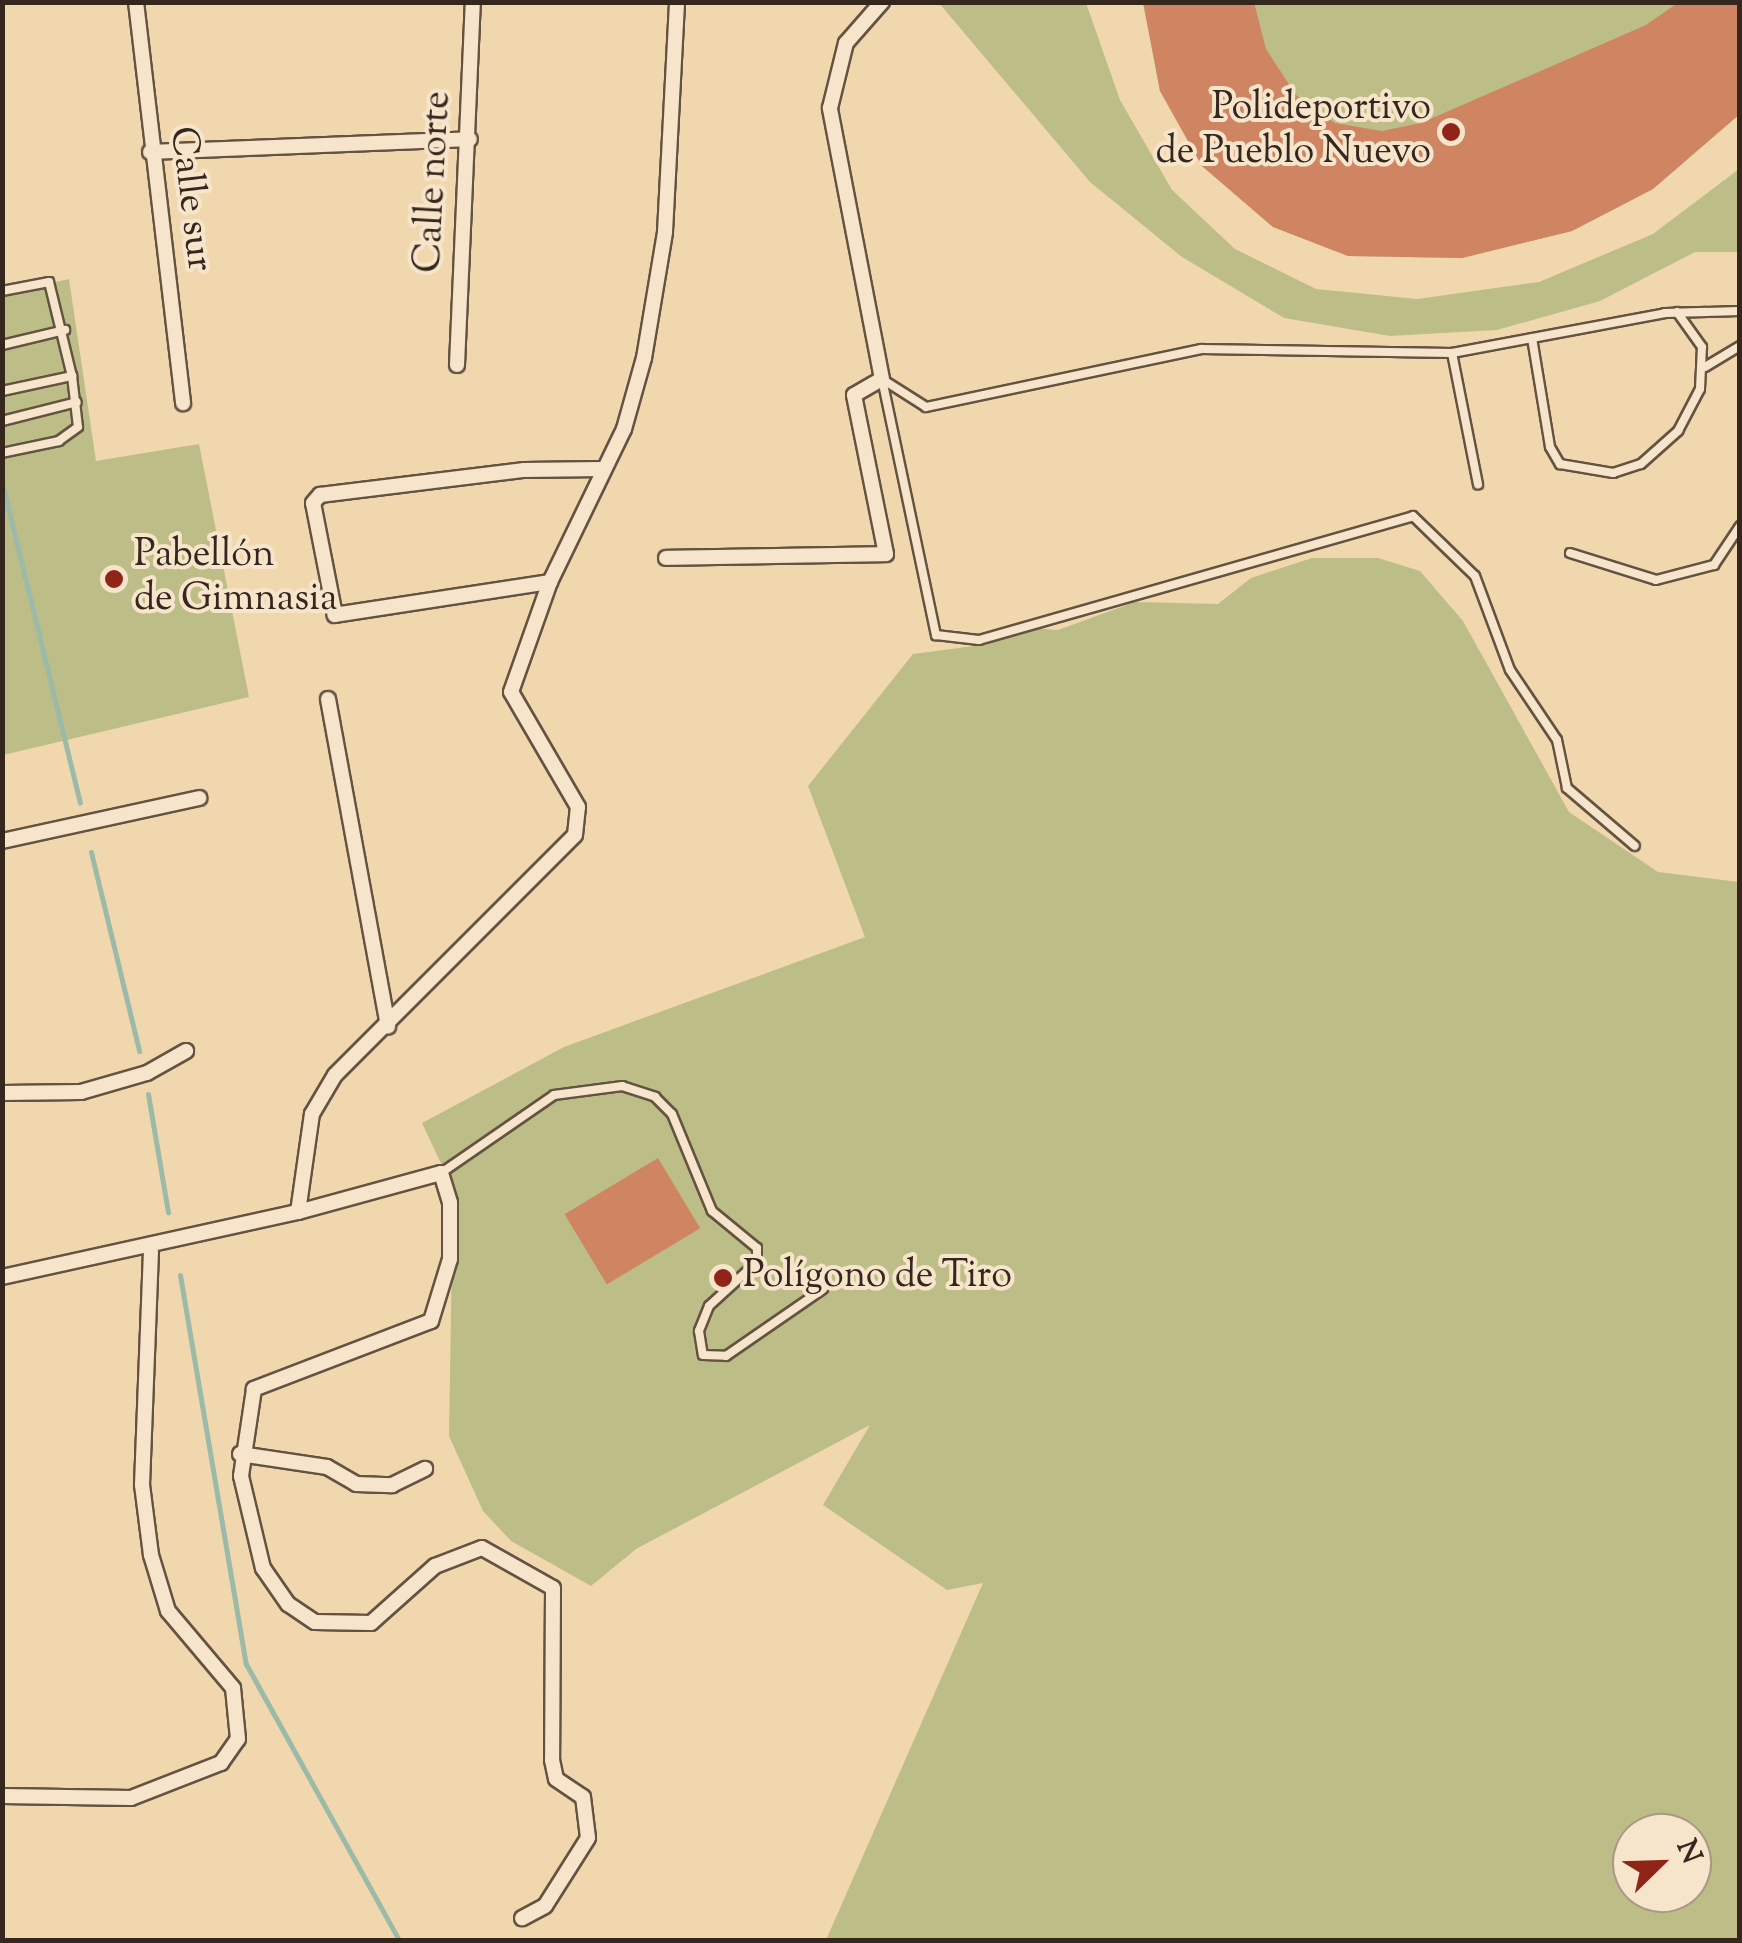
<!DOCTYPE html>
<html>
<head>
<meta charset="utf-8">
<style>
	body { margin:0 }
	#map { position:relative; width:1742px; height:1943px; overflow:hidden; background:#f1d7ad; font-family:"Sorts Mill Goudy",serif }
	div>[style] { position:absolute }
	.green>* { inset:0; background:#bdbd88 }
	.stream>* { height:5px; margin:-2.5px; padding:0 2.5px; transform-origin:2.5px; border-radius:2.5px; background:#9bbaa8 }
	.building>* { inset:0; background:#d08562; transform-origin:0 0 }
	.roads { filter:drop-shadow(2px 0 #645342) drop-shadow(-2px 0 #645342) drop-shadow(0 2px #645342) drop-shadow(0 -2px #645342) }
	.service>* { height:8px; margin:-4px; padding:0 4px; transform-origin:4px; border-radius:4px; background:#f6e5ca }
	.minor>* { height:14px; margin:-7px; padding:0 7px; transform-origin:7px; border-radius:7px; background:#f6e5ca }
	.dots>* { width:28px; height:28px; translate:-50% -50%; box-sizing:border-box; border:5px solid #f6e5ca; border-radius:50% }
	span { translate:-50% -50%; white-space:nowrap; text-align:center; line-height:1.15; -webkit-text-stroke:8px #f6e5ca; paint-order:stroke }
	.poi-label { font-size:38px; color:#35271e }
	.right { translate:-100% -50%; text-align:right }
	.left { translate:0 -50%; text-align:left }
	.street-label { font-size:38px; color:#35271e }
	.frame { position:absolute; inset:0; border:5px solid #35271e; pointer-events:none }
	.north { position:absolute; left:1612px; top:1813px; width:100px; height:100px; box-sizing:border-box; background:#f6e5ca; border:2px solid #a99985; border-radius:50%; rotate:67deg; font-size:28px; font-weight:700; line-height:40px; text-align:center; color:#35271e }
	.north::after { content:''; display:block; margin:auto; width:35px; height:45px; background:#8f2418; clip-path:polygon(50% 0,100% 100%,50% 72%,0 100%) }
</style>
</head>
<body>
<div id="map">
	<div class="green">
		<div style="clip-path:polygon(939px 3px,1086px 3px,1120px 100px,1172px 190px,1235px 249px,1316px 289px,1417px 299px,1539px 282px,1653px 234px,1739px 169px,1739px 252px,1695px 252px,1600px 301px,1497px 330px,1390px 336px,1284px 318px,1182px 257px,1090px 182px)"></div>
		<div style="clip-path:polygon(1143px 3px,1739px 3px,1739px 114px,1653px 189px,1572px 231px,1462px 258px,1348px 256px,1273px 227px,1202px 166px,1160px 91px)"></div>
		<div style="clip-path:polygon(69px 279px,96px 461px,199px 444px,249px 697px,3px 755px,2px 294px)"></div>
		<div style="clip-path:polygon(evenodd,1312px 558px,1378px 558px,1420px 571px,1463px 621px,1569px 812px,1658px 872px,1739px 882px,1739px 1940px,826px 1940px,983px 1583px,947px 1590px,823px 1505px,870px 1425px,636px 1549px,591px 1586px,511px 1541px,483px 1511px,449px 1436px,453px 1189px,422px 1123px,564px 1047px,865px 937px,808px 786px,913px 654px,974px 646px,1016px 627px,1058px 630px,1135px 602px,1218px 604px,1251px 578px,1312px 558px,1632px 1833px,1692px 1833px,1692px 1893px,1632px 1893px,1632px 1833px)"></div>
	</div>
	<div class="stream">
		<div style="left:2px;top:483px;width:329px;rotate:76.3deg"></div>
		<div style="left:91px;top:852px;width:205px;rotate:76.4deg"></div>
		<div style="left:148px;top:1094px;width:120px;rotate:80.4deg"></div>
		<div style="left:180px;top:1275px;width:395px;rotate:80.4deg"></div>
		<div style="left:246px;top:1664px;width:316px;rotate:61deg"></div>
	</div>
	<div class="building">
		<div style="clip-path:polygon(1143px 2px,1254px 2px,1266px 49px,1296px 95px,1335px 123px,1382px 131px,1421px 123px,1646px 25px,1679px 2px,1740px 2px,1740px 114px,1653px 189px,1572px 231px,1462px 258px,1348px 256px,1273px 227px,1202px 166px,1160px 91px)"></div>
		<div style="left:658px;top:1158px;width:82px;height:109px;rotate:59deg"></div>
	</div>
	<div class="roads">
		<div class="service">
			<div style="left:2px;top:291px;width:48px;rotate:-10.8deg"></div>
			<div style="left:49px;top:282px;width:97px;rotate:76.3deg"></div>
			<div style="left:1532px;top:338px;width:110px;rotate:80.6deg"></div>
			<div style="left:1550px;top:447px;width:20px;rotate:60deg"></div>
			<div style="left:1560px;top:464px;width:54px;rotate:9.6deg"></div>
			<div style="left:1613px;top:473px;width:29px;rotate:-18deg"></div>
			<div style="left:1641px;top:464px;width:50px;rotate:-41.7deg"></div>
			<div style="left:1678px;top:431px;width:47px;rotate:-62.4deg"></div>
			<div style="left:1700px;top:389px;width:42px;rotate:-87.3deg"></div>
			<div style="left:1702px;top:347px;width:43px;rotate:-125.5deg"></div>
			<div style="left:2px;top:345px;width:65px;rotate:-13.4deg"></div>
			<div style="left:1452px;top:353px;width:134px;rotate:78.8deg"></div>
			<div style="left:1705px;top:367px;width:41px;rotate:-31deg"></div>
			<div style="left:882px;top:379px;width:262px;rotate:78.1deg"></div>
			<div style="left:936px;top:635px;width:43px;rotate:6.6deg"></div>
			<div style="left:979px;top:640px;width:451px;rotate:-15.9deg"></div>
			<div style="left:1413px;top:516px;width:86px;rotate:44.1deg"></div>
			<div style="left:1475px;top:576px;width:100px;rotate:69.6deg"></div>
			<div style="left:1510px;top:670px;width:84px;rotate:56.1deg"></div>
			<div style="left:1557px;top:740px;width:49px;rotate:78.2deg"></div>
			<div style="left:1567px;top:788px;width:89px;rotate:40.5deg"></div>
			<div style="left:882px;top:379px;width:52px;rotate:32.5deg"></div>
			<div style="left:926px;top:407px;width:281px;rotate:-11.9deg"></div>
			<div style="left:1201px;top:349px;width:251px;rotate:0.9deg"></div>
			<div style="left:1452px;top:353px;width:217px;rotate:-10.6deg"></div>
			<div style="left:1665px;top:313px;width:75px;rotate:-1.5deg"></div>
			<div style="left:2px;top:391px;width:72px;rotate:-12.1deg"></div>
			<div style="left:72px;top:376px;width:51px;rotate:83.3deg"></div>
			<div style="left:78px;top:427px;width:24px;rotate:144deg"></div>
			<div style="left:59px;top:441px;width:58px;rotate:168.1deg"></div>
			<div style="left:2px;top:421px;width:77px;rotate:-14.2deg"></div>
			<div style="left:1570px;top:553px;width:90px;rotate:17.4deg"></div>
			<div style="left:1656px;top:580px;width:60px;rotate:-14.5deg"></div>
			<div style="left:1714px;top:565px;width:47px;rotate:-56.3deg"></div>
			<div style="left:441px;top:1173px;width:137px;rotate:-34.6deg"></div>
			<div style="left:554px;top:1095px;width:69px;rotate:-7.5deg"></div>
			<div style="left:622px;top:1086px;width:35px;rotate:18deg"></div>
			<div style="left:655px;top:1097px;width:24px;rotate:45deg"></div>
			<div style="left:672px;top:1114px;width:105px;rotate:67.6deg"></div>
			<div style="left:712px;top:1211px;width:58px;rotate:39.4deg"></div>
			<div style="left:757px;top:1248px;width:14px;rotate:90deg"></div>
			<div style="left:757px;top:1262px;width:65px;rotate:137.5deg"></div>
			<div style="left:709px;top:1306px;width:27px;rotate:112deg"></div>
			<div style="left:699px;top:1331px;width:24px;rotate:81deg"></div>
			<div style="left:703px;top:1355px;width:23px;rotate:2deg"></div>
			<div style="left:726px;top:1356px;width:118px;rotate:-34.6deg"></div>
		</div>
		<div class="minor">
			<div style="left:136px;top:2px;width:404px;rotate:83.3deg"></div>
			<div style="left:150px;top:152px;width:320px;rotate:-2.3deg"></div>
			<div style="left:457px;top:365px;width:363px;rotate:-87.5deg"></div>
			<div style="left:666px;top:558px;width:220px;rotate:-1deg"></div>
			<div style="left:886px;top:554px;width:162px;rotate:-101.4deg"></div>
			<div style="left:854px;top:395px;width:32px;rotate:-30deg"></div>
			<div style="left:882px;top:379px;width:276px;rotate:-100.9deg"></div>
			<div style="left:830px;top:108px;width:67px;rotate:-76.2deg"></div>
			<div style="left:846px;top:43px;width:55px;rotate:-48.7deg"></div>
			<div style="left:550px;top:582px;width:218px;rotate:171.3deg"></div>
			<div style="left:335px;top:615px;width:114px;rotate:-101.1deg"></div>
			<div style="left:313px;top:503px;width:11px;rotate:-49deg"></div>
			<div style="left:320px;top:495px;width:206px;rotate:-7deg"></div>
			<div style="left:524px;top:470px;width:78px;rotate:-0.7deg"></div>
			<div style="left:328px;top:699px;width:333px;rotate:79.6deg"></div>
			<div style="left:2px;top:841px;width:202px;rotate:-12.3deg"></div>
			<div style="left:2px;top:1093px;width:79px;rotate:-0.7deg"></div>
			<div style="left:81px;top:1092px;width:69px;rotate:-16.1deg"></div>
			<div style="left:147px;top:1073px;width:45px;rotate:-29.4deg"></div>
			<div style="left:298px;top:1212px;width:148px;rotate:-15.3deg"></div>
			<div style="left:441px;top:1173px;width:31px;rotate:73deg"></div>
			<div style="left:450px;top:1203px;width:56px;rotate:90deg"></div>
			<div style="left:450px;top:1259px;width:65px;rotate:107deg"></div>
			<div style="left:431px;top:1321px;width:190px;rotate:159deg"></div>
			<div style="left:254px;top:1389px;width:88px;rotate:98.5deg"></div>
			<div style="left:241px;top:1476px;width:95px;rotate:76.6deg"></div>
			<div style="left:263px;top:1568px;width:44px;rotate:55.2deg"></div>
			<div style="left:288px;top:1604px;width:32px;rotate:34deg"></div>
			<div style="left:315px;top:1622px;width:56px;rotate:1deg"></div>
			<div style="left:371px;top:1623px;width:86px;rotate:-41.7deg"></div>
			<div style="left:435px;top:1566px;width:50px;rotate:-21deg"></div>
			<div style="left:482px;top:1548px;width:81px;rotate:29.4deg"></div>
			<div style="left:553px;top:1588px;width:172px;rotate:90.3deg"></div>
			<div style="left:552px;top:1760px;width:19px;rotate:78deg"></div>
			<div style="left:556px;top:1779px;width:32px;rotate:34deg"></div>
			<div style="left:583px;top:1797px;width:41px;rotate:83deg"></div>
			<div style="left:588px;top:1838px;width:80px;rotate:122.3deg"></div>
			<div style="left:545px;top:1906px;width:26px;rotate:152deg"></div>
			<div style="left:2px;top:1277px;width:303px;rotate:-12.4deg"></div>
			<div style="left:298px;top:1212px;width:99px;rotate:-81.9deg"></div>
			<div style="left:312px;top:1114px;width:45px;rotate:-59.5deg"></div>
			<div style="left:335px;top:1075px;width:339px;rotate:-45deg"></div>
			<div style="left:575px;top:835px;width:28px;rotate:-84deg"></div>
			<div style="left:578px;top:807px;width:133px;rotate:-120.2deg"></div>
			<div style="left:511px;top:692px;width:117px;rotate:-70.5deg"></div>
			<div style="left:550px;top:582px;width:170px;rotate:-64.2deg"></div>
			<div style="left:624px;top:429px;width:74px;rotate:-74.3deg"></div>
			<div style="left:644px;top:358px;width:128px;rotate:-80.5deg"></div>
			<div style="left:665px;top:232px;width:230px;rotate:-87deg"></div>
			<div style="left:240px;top:1454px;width:88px;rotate:8.5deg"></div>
			<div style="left:327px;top:1467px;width:34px;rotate:30deg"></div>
			<div style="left:356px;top:1484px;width:36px;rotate:2deg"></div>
			<div style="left:392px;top:1485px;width:37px;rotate:-26deg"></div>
			<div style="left:2px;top:1796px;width:129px;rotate:0.9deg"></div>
			<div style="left:131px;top:1798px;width:97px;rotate:-21.3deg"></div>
			<div style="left:221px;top:1763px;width:29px;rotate:-55deg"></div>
			<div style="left:238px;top:1739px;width:51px;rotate:-95.6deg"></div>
			<div style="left:233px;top:1688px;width:101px;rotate:-130.2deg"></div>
			<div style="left:168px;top:1611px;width:59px;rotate:-106.9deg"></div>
			<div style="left:151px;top:1555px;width:71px;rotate:-97.3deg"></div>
			<div style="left:142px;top:1485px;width:234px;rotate:-87.8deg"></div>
		</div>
	</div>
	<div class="dots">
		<div style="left:1451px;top:132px;background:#8f2418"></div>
		<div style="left:114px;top:579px;background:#8f2418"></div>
		<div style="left:723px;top:1278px;background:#8f2418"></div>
	</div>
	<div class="poi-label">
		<span class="right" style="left:1431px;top:132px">Polideportivo<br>de Pueblo Nuevo</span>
		<span class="left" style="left:134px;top:579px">Pabellón<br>de Gimnasia</span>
		<span class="left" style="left:743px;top:1278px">Polígono de Tiro</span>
	</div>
	<div class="street-label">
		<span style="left:435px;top:182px;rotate:-87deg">Calle norte</span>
		<span style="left:189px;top:199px;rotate:83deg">Calle sur</span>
	</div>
	<div class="frame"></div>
	<div class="north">N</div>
</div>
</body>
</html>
